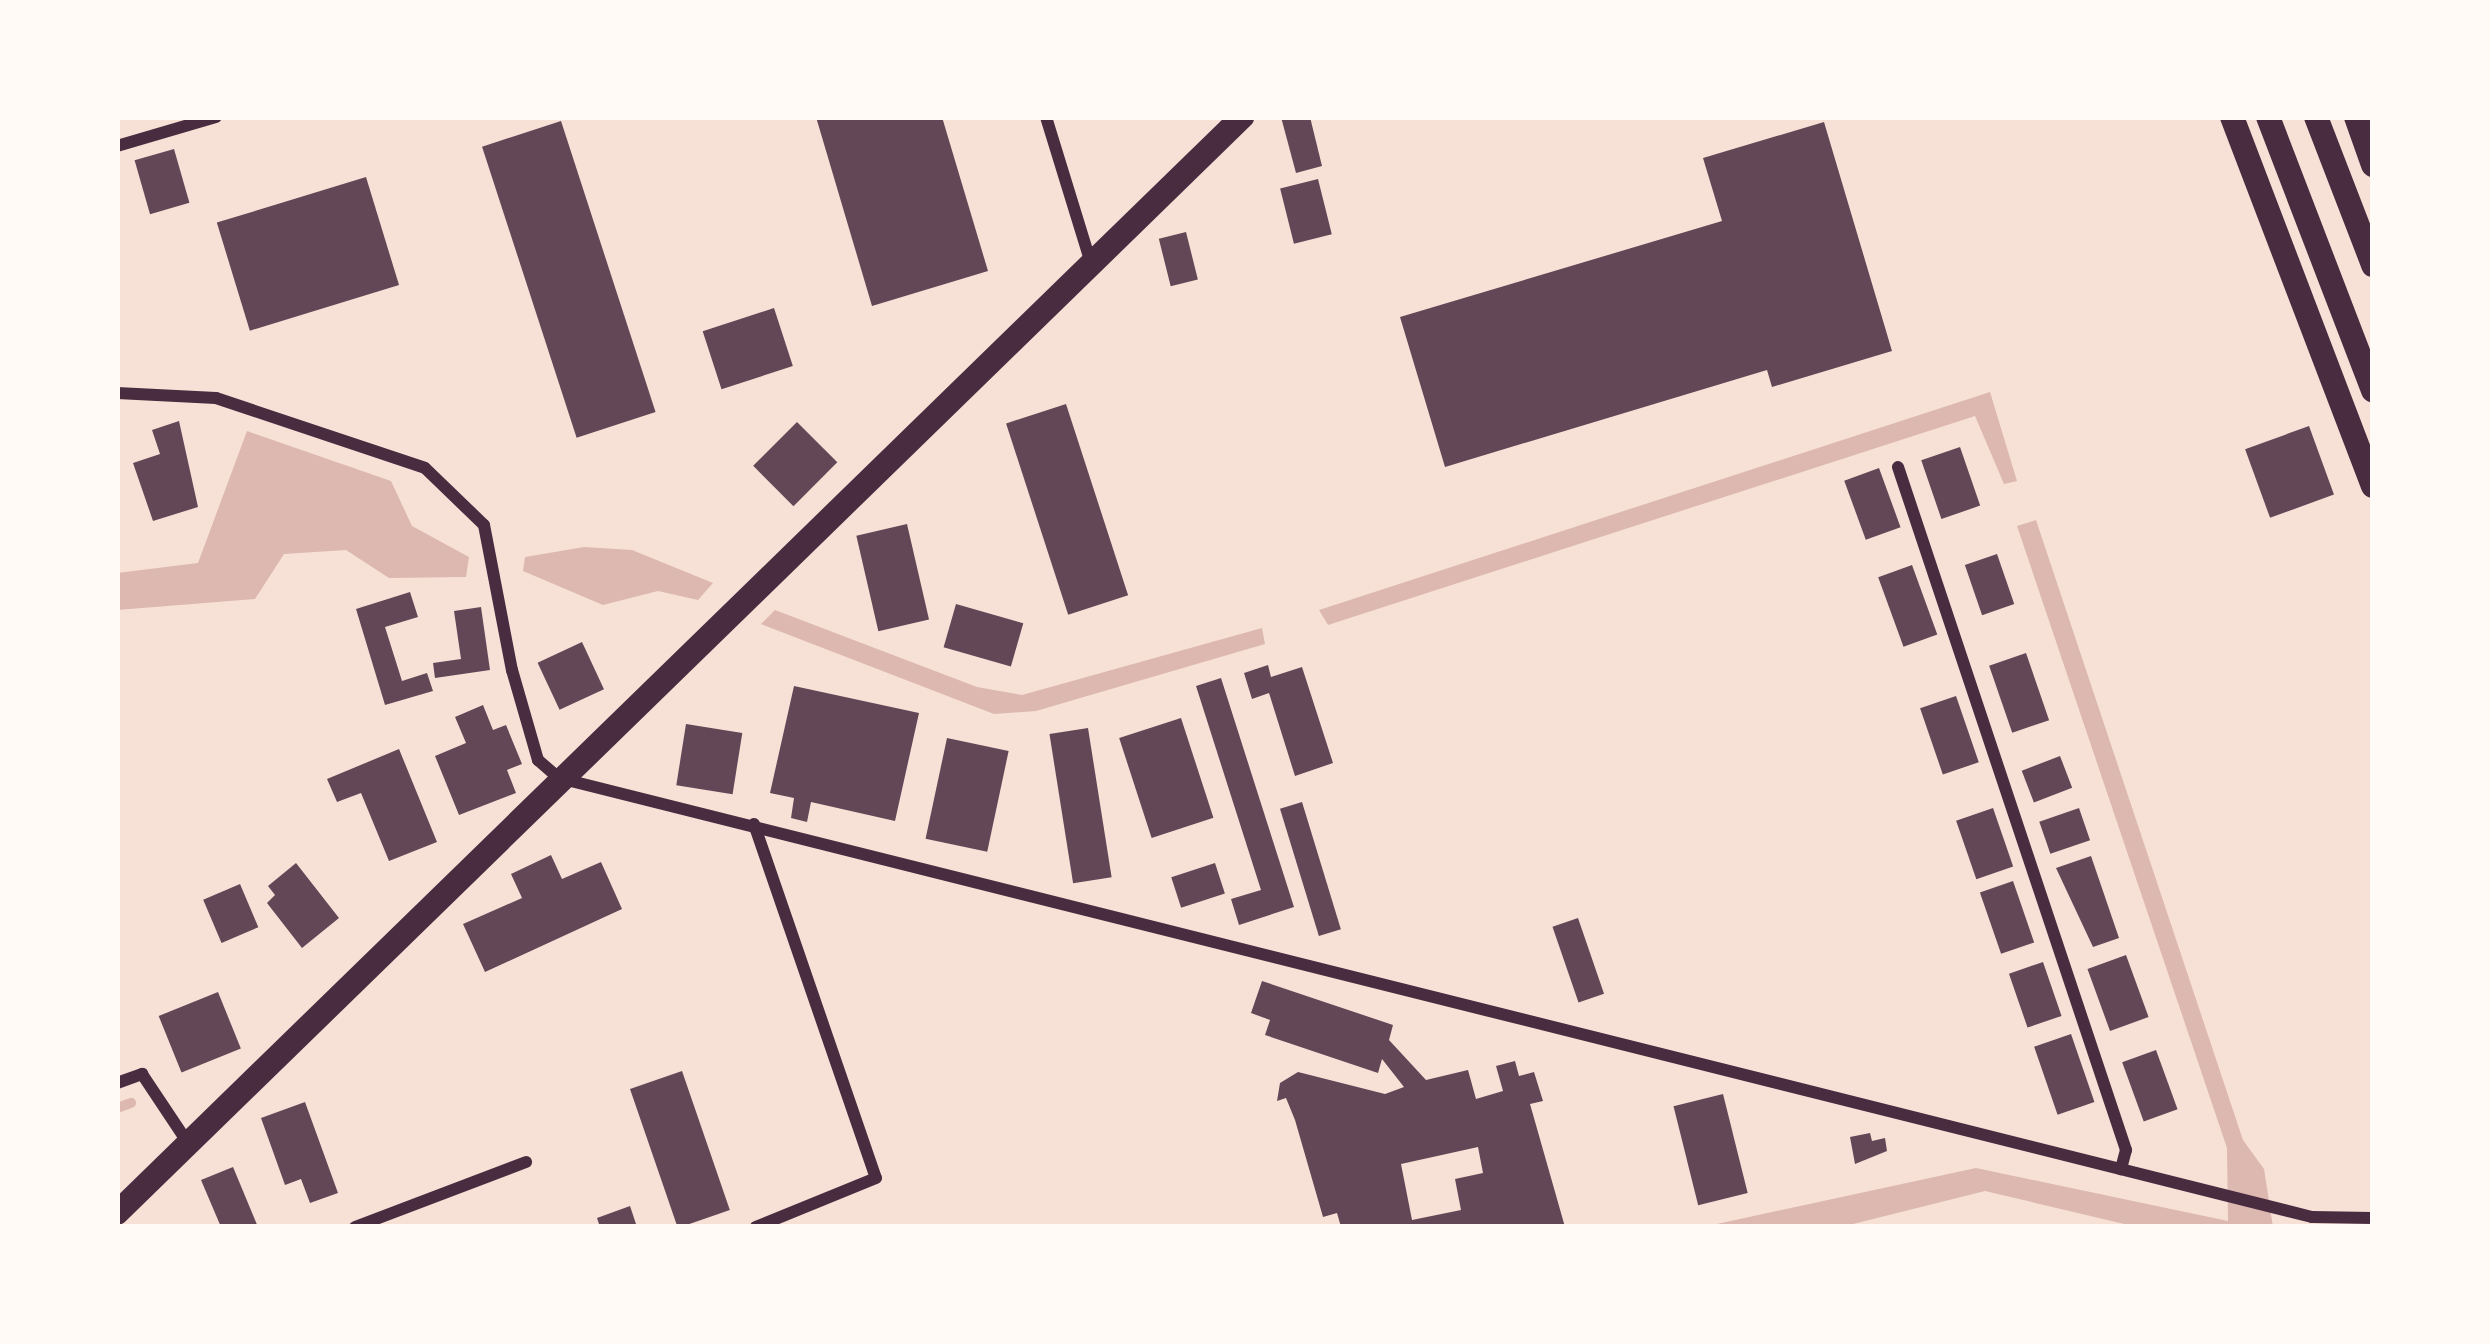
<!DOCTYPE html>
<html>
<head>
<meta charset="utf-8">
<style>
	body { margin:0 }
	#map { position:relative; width:2490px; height:1344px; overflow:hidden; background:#f7e1d7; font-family:Karla,sans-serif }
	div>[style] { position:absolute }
	.water>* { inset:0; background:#dcb8b0 }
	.stream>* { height:10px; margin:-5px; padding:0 5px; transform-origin:5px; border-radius:5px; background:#dcb8b0 }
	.building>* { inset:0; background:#644757; transform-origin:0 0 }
	.minor>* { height:12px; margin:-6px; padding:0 6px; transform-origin:6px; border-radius:6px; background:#4a2c40 }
	.primary>* { height:24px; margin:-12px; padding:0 12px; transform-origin:12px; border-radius:12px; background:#4a2c40 }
	.trunk>* { height:24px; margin:-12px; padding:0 12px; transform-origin:12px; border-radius:12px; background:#4a2c40 }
	span { translate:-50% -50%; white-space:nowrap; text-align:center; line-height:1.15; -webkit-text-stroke:12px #fffaf5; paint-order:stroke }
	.frame { position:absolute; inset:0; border:120px solid #fffaf5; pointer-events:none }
</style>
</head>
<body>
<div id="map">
	<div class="water">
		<div style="clip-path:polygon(1990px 392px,2017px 481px,2004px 484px,1975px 416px,1328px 625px,1319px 610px)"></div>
		<div style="clip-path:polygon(247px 431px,391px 481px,412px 526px,469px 557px,466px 577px,389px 578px,346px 550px,284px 554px,255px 599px,117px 610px,117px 573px,198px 563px)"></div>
		<div style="clip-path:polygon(2036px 520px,2243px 1140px,2264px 1169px,2273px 1227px,2137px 1227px,1985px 1191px,1841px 1227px,1703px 1227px,1976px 1168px,2228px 1221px,2227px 1148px,2017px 526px)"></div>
		<div style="clip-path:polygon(584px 547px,632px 550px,713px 583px,698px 600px,658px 591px,603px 605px,523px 571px,525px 557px)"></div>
		<div style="clip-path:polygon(775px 610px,977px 687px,1022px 695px,1262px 628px,1265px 644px,1036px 711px,994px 714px,761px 624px)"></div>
	</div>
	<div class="stream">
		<div style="left:117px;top:1108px;width:15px;rotate:-20deg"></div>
	</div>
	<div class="building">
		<div style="clip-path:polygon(816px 117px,942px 117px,988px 271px,872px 306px)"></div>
		<div style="clip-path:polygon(1281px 117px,1310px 117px,1322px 166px,1296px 173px)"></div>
		<div style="left:561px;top:121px;width:306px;height:83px;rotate:72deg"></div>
		<div style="clip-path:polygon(1824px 122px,1892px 351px,1772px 387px,1767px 370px,1445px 467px,1400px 317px,1722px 221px,1703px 158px)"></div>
		<div style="left:174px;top:149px;width:56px;height:41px;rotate:74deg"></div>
		<div style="left:366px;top:177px;width:113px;height:156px;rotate:73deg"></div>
		<div style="left:1318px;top:179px;width:57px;height:39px;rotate:76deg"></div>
		<div style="left:1186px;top:232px;width:49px;height:28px;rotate:76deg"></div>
		<div style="left:774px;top:308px;width:61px;height:75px;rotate:72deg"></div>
		<div style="left:1066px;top:404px;width:201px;height:63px;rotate:72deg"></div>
		<div style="clip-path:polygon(179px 421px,198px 507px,153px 521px,133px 463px,160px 454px,152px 430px)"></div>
		<div style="left:797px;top:422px;width:57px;height:62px;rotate:45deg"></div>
		<div style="left:2309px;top:426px;width:73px;height:68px;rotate:70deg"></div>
		<div style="left:1960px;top:447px;width:62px;height:41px;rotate:71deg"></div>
		<div style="left:1879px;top:468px;width:63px;height:37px;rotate:70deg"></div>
		<div style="left:907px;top:524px;width:98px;height:52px;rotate:77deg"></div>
		<div style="left:1997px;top:554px;width:53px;height:34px;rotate:71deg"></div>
		<div style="left:1912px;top:565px;width:74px;height:36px;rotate:70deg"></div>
		<div style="clip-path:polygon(410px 592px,418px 617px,385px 627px,402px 681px,427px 673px,433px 691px,385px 705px,356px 609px)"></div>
		<div style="left:956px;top:604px;width:70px;height:45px;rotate:16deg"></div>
		<div style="clip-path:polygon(481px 607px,490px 670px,435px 678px,433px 663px,461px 659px,454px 611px)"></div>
		<div style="left:582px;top:642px;width:52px;height:49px;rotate:65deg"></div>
		<div style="left:2026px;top:653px;width:71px;height:39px;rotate:71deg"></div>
		<div style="clip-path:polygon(1268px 665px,1271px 677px,1302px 667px,1333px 763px,1295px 776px,1269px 693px,1252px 699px,1244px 673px)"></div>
		<div style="clip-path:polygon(1221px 678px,1294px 907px,1239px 925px,1231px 899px,1261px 890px,1196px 686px)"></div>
		<div style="clip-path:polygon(794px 686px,919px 713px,895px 821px,811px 802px,807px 822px,791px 818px,794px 798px,770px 793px)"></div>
		<div style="left:1956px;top:696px;width:70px;height:38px;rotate:71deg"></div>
		<div style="clip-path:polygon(483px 705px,493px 730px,506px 725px,522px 764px,507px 770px,516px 793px,459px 815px,435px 756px,466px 743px,455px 717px)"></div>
		<div style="left:1181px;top:718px;width:105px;height:65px;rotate:72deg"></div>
		<div style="left:686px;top:724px;width:57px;height:62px;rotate:9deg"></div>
		<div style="left:1088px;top:728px;width:151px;height:39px;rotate:81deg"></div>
		<div style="left:947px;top:738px;width:63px;height:103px;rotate:12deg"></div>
		<div style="clip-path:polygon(399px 749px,437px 842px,389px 861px,361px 793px,337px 802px,327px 779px)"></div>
		<div style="left:2060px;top:756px;width:34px;height:41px;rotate:69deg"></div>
		<div style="left:1302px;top:802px;width:133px;height:23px;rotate:73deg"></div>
		<div style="left:1993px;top:808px;width:62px;height:39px;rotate:71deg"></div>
		<div style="left:2079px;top:808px;width:34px;height:42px;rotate:71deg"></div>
		<div style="clip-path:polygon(551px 855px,562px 879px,601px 862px,622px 909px,485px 972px,463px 924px,522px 898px,511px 874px)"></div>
		<div style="clip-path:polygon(2091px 856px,2119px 938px,2093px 947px,2056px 868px)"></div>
		<div style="clip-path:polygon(296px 863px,339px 918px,302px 948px,267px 903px,275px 895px,268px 886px)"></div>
		<div style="left:1215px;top:863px;width:32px;height:46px;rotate:72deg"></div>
		<div style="left:2013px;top:881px;width:65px;height:35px;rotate:71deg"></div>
		<div style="left:240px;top:884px;width:47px;height:40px;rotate:67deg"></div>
		<div style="left:1578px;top:918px;width:80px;height:27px;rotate:71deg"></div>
		<div style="left:2126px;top:955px;width:66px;height:41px;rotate:70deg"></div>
		<div style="left:2043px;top:962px;width:57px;height:36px;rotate:71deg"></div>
		<div style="clip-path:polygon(evenodd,1262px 981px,1393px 1025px,1389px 1040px,1426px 1080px,1468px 1070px,1476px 1099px,1503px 1091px,1496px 1066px,1515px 1061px,1519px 1076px,1534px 1072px,1543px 1101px,1530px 1104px,1565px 1227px,1341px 1227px,1337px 1213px,1323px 1217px,1295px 1120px,1286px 1098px,1277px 1101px,1280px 1083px,1298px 1072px,1385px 1094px,1404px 1087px,1382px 1059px,1378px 1073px,1265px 1035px,1270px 1020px,1251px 1013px,1262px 981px,1478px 1147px,1483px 1173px,1455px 1179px,1461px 1210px,1412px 1220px,1401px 1164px,1478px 1147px)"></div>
		<div style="left:218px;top:992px;width:61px;height:64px;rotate:68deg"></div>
		<div style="left:2071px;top:1034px;width:72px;height:39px;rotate:71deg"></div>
		<div style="left:2156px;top:1050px;width:63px;height:36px;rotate:70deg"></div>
		<div style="left:682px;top:1071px;width:147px;height:55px;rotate:71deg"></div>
		<div style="left:1723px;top:1094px;width:102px;height:51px;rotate:76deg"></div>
		<div style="clip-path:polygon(305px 1102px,338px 1193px,310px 1203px,301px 1179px,285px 1185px,261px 1118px)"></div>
		<div style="clip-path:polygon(1870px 1133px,1872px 1141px,1885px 1138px,1887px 1151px,1855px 1164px,1850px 1137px)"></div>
		<div style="clip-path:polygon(233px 1167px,258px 1227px,221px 1227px,201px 1180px)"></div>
		<div style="clip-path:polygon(630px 1206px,637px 1227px,600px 1227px,597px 1218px)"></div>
	</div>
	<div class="minor">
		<div style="left:1046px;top:117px;width:153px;rotate:72.9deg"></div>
		<div style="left:117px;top:146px;width:103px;rotate:-16.3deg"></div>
		<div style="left:117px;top:393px;width:99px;rotate:2.9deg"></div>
		<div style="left:216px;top:398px;width:220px;rotate:18.5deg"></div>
		<div style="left:425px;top:468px;width:82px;rotate:44deg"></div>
		<div style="left:484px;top:525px;width:148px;rotate:79.1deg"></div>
		<div style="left:512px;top:670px;width:94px;rotate:73.9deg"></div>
		<div style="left:538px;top:760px;width:28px;rotate:41deg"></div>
		<div style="left:559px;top:778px;width:1807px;rotate:14.06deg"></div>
		<div style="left:2312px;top:1217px;width:61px;rotate:0.9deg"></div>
		<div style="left:1898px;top:467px;width:720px;rotate:71.54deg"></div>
		<div style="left:2126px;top:1150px;width:20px;rotate:105deg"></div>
		<div style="left:754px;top:824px;width:374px;rotate:71deg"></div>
		<div style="left:876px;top:1178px;width:130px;rotate:157.8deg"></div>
		<div style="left:117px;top:1083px;width:27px;rotate:-20deg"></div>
		<div style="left:142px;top:1074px;width:83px;rotate:56.3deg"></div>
		<div style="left:355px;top:1227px;width:183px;rotate:-20.8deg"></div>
	</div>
	<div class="primary">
		<div style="left:117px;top:1213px;width:1571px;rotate:-44.25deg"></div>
	</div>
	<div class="trunk">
		<div style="left:2232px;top:117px;width:395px;rotate:69.1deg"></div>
		<div style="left:2268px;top:117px;width:293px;rotate:69deg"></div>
		<div style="left:2316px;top:117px;width:159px;rotate:68.9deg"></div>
		<div style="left:2356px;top:117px;width:51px;rotate:70.5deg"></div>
	</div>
	<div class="frame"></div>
</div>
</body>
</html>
